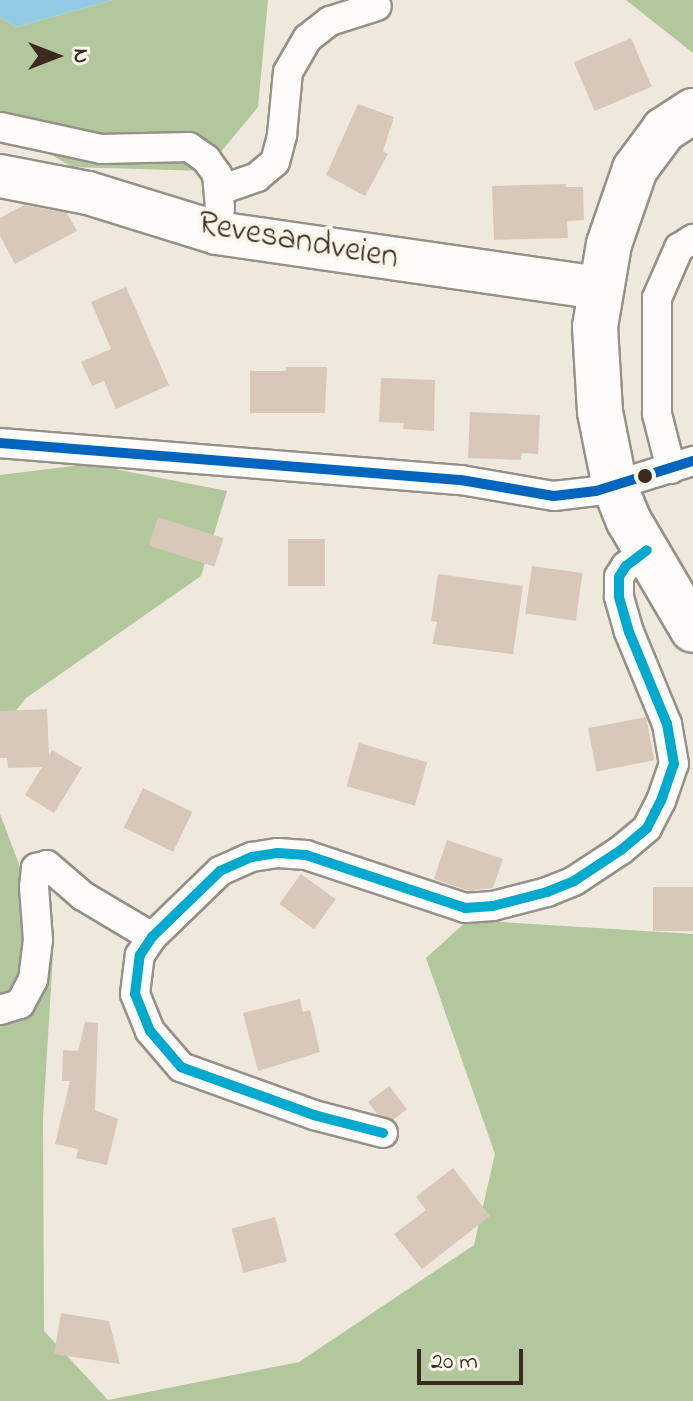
<!DOCTYPE html>
<html>
<head>
<meta charset="utf-8">
<style>
	body { margin:0 }
	#map { position:relative; width:693px; height:1401px; overflow:hidden; background:#efe8dc; font-family:"Indie Flower",sans-serif }
	div>[style] { position:absolute }
	.forest>* { inset:0; background:#b2c79b }
	.water>* { inset:0; background:#93cbe4 }
	.building>* { inset:0; background:#d8c8ba; transform-origin:0 0 }
	.roads { filter:drop-shadow(2px 0 #969088) drop-shadow(-2px 0 #969088) drop-shadow(0 2px #969088) drop-shadow(0 -2px #969088) }
	.minor>* { height:28px; margin:-14px; padding:0 14px; transform-origin:14px; border-radius:14px; background:#fdfcfa }
	.secondary>* { height:42px; margin:-21px; padding:0 21px; transform-origin:21px; border-radius:21px; background:#fdfcfa }
	.primary>* { height:44px; margin:-22px; padding:0 22px; transform-origin:22px; border-radius:22px; background:#fdfcfa }
	.bus-1>* { height:10px; margin:-5px; padding:0 5px; transform-origin:5px; border-radius:5px; background:#0065bd }
	.bus-2>* { height:10px; margin:-5px; padding:0 5px; transform-origin:5px; border-radius:5px; background:#00a9ce }
	.dots>* { width:22px; height:22px; translate:-50% -50%; box-sizing:border-box; border:4px solid #fbf7ec; border-radius:50% }
	span { translate:-50% -50%; white-space:nowrap; text-align:center; line-height:1.15; -webkit-text-stroke:8px #fbf7ec; paint-order:stroke }
	.street-label { font-size:34px; color:#3b2a1e }
	.north { position:absolute; left:16px; top:16px; width:80px; height:80px; -webkit-text-stroke:6px #fbf7ec; paint-order:stroke; rotate:90deg; font-size:22px; font-weight:700; line-height:32px; text-align:center; color:#3b2a1e }
	.north::after { content:''; display:block; margin:auto; width:28px; height:36px; background:#3b2a1e; clip-path:polygon(50% 0,100% 100%,50% 72%,0 100%) }
	.scale { position:absolute; left:417px; top:1349px; width:106px; height:36px; box-sizing:border-box; border:4px solid #3b2a1e; border-top:0; padding-left:10px; font-size:24px; line-height:28px; white-space:nowrap; color:#3b2a1e; -webkit-text-stroke:6px #fbf7ec; paint-order:stroke }
</style>
</head>
<body>
<div id="map">
	<div class="forest">
		<div style="clip-path:polygon(113px 0,268px 0,258px 107px,205px 171px,72px 167px,0 124px,0 17px,16px 27px)"></div>
		<div style="clip-path:polygon(626px 0,693px 0,693px 53px)"></div>
		<div style="clip-path:polygon(89px 464px,227px 491px,201px 576px,26px 698px,0 730px,0 475px)"></div>
		<div style="clip-path:polygon(0 814px,53px 954px,43px 1119px,44px 1331px,108px 1400px,299px 1362px,474px 1245px,495px 1154px,426px 958px,468px 920px,693px 934px,693px 1401px,0 1401px)"></div>
	</div>
	<div class="water">
		<div style="clip-path:polygon(0 0,113px 0,16px 27px,0 17px)"></div>
	</div>
	<div class="building">
		<div style="left:631px;top:38px;width:53px;height:62px;rotate:67deg"></div>
		<div style="clip-path:polygon(358px 104px,394px 117px,383px 151px,388px 154px,365px 196px,326px 175px)"></div>
		<div style="clip-path:polygon(566px 184px,566px 187px,583px 187px,584px 220px,567px 221px,568px 238px,494px 240px,492px 186px)"></div>
		<div style="clip-path:polygon(24px 205px,67px 213px,77px 231px,15px 264px,0 236px,0 218px)"></div>
		<div style="clip-path:polygon(126px 287px,169px 385px,116px 409px,104px 381px,92px 386px,81px 362px,111px 349px,91px 302px)"></div>
		<div style="clip-path:polygon(286px 367px,327px 367px,325px 413px,250px 413px,250px 371px,286px 371px)"></div>
		<div style="clip-path:polygon(381px 378px,435px 380px,434px 431px,403px 429px,404px 423px,379px 422px)"></div>
		<div style="clip-path:polygon(470px 412px,540px 415px,538px 454px,522px 453px,521px 460px,468px 458px)"></div>
		<div style="left:158px;top:517px;width:69px;height:30px;rotate:18deg"></div>
		<div style="left:325px;top:539px;width:47px;height:37px;rotate:90deg"></div>
		<div style="left:532px;top:566px;width:51px;height:48px;rotate:8deg"></div>
		<div style="clip-path:polygon(438px 574px,523px 586px,513px 654px,432px 644px,437px 622px,431px 621px)"></div>
		<div style="clip-path:polygon(47px 709px,49px 755px,52px 750px,82px 768px,54px 813px,25px 795px,42px 767px,8px 768px,7px 758px,0 758px,0 711px)"></div>
		<div style="left:646px;top:717px;width:44px;height:59px;rotate:79deg"></div>
		<div style="left:359px;top:743px;width:71px;height:45px;rotate:16deg"></div>
		<div style="left:143px;top:788px;width:55px;height:44px;rotate:26deg"></div>
		<div style="clip-path:polygon(447px 840px,503px 859px,493px 888px,469px 891px,434px 879px)"></div>
		<div style="left:301px;top:874px;width:43px;height:37px;rotate:36deg"></div>
		<div style="left:693px;top:887px;width:44px;height:40px;rotate:90deg"></div>
		<div style="clip-path:polygon(300px 999px,303px 1012px,310px 1010px,320px 1052px,258px 1071px,243px 1013px)"></div>
		<div style="clip-path:polygon(85px 1022px,98px 1023px,95px 1110px,118px 1119px,107px 1165px,76px 1158px,78px 1149px,55px 1144px,70px 1081px,62px 1081px,63px 1050px,78px 1051px)"></div>
		<div style="clip-path:polygon(389px 1086px,407px 1109px,393px 1120px,377px 1114px,368px 1102px)"></div>
		<div style="clip-path:polygon(453px 1168px,490px 1216px,422px 1269px,394px 1234px,426px 1210px,416px 1197px)"></div>
		<div style="left:275px;top:1217px;width:46px;height:45px;rotate:75deg"></div>
		<div style="clip-path:polygon(61px 1313px,109px 1321px,120px 1364px,54px 1354px)"></div>
	</div>
	<div class="roads">
		<div class="minor">
			<div style="left:0;top:127px;width:103px;rotate:12.3deg"></div>
			<div style="left:101px;top:149px;width:88px;rotate:-1.3deg"></div>
			<div style="left:189px;top:147px;width:21px;rotate:35deg"></div>
			<div style="left:206px;top:159px;width:19px;rotate:54deg"></div>
			<div style="left:217px;top:174px;width:34px;rotate:85deg"></div>
			<div style="left:220px;top:208px;width:25px;rotate:97deg"></div>
			<div style="left:220px;top:190px;width:39px;rotate:-19deg"></div>
			<div style="left:257px;top:177px;width:23px;rotate:-40deg"></div>
			<div style="left:275px;top:162px;width:28px;rotate:-75deg"></div>
			<div style="left:282px;top:135px;width:63px;rotate:-84.6deg"></div>
			<div style="left:288px;top:72px;width:39px;rotate:-60deg"></div>
			<div style="left:308px;top:38px;width:28px;rotate:-38deg"></div>
			<div style="left:330px;top:21px;width:49px;rotate:-17.7deg"></div>
			<div style="left:0;top:443px;width:462px;rotate:4.6deg"></div>
			<div style="left:461px;top:480px;width:94px;rotate:9.8deg"></div>
			<div style="left:554px;top:496px;width:42px;rotate:-6.8deg"></div>
			<div style="left:596px;top:491px;width:102px;rotate:-17.2deg"></div>
			<div style="left:671px;top:469px;width:57px;rotate:-104.3deg"></div>
			<div style="left:657px;top:414px;width:116px;rotate:-90deg"></div>
			<div style="left:657px;top:298px;width:55px;rotate:-66.3deg"></div>
			<div style="left:679px;top:248px;width:17px;rotate:-33deg"></div>
			<div style="left:0;top:1010px;width:21px;rotate:-17deg"></div>
			<div style="left:20px;top:1004px;width:27px;rotate:-62deg"></div>
			<div style="left:33px;top:980px;width:40px;rotate:-82.9deg"></div>
			<div style="left:38px;top:940px;width:53px;rotate:-94.3deg"></div>
			<div style="left:34px;top:887px;width:19px;rotate:-84deg"></div>
			<div style="left:36px;top:868px;width:11px;rotate:-15deg"></div>
			<div style="left:47px;top:865px;width:48px;rotate:40.7deg"></div>
			<div style="left:83px;top:896px;width:80px;rotate:30.7deg"></div>
			<div style="left:383px;top:1133px;width:71px;rotate:-165.4deg"></div>
			<div style="left:314px;top:1115px;width:141px;rotate:-160.2deg"></div>
			<div style="left:181px;top:1067px;width:48px;rotate:-130.7deg"></div>
			<div style="left:150px;top:1031px;width:40px;rotate:-112deg"></div>
			<div style="left:135px;top:994px;width:39px;rotate:-83deg"></div>
			<div style="left:140px;top:955px;width:22px;rotate:-56deg"></div>
			<div style="left:152px;top:937px;width:95px;rotate:-44.1deg"></div>
			<div style="left:220px;top:871px;width:35px;rotate:-24deg"></div>
			<div style="left:252px;top:857px;width:26px;rotate:-9deg"></div>
			<div style="left:278px;top:853px;width:28px;rotate:4deg"></div>
			<div style="left:306px;top:855px;width:168px;rotate:18.4deg"></div>
			<div style="left:465px;top:908px;width:28px;rotate:-4deg"></div>
			<div style="left:493px;top:906px;width:56px;rotate:-14.5deg"></div>
			<div style="left:547px;top:892px;width:29px;rotate:-22deg"></div>
			<div style="left:574px;top:881px;width:56px;rotate:-33.4deg"></div>
			<div style="left:621px;top:850px;width:34px;rotate:-40deg"></div>
			<div style="left:647px;top:828px;width:30px;rotate:-63deg"></div>
			<div style="left:661px;top:801px;width:39px;rotate:-71deg"></div>
			<div style="left:674px;top:764px;width:41px;rotate:-99.9deg"></div>
			<div style="left:667px;top:724px;width:100px;rotate:-112.4deg"></div>
			<div style="left:629px;top:632px;width:37px;rotate:-106deg"></div>
			<div style="left:619px;top:596px;width:19px;rotate:-90deg"></div>
			<div style="left:619px;top:577px;width:13px;rotate:-58deg"></div>
			<div style="left:626px;top:566px;width:26px;rotate:-37deg"></div>
		</div>
		<div class="secondary">
			<div style="left:0;top:176px;width:90px;rotate:10.9deg"></div>
			<div style="left:88px;top:193px;width:135px;rotate:17.2deg"></div>
			<div style="left:217px;top:233px;width:386px;rotate:8.2deg"></div>
		</div>
		<div class="primary">
			<div style="left:693px;top:111px;width:35px;rotate:147deg"></div>
			<div style="left:664px;top:130px;width:49px;rotate:126.6deg"></div>
			<div style="left:635px;top:169px;width:79px;rotate:109.1deg"></div>
			<div style="left:609px;top:244px;width:84px;rotate:99.6deg"></div>
			<div style="left:595px;top:327px;width:85px;rotate:86.6deg"></div>
			<div style="left:600px;top:412px;width:76px;rotate:78.7deg"></div>
			<div style="left:615px;top:487px;width:37px;rotate:68deg"></div>
			<div style="left:629px;top:521px;width:126px;rotate:59.6deg"></div>
		</div>
	</div>
	<div class="bus-1">
		<div style="left:0;top:443px;width:462px;rotate:4.6deg"></div>
		<div style="left:461px;top:480px;width:94px;rotate:9.8deg"></div>
		<div style="left:554px;top:496px;width:42px;rotate:-6.8deg"></div>
		<div style="left:596px;top:491px;width:102px;rotate:-17.2deg"></div>
	</div>
	<div class="bus-2">
		<div style="left:383px;top:1133px;width:71px;rotate:-165.4deg"></div>
		<div style="left:314px;top:1115px;width:141px;rotate:-160.2deg"></div>
		<div style="left:181px;top:1067px;width:48px;rotate:-130.7deg"></div>
		<div style="left:150px;top:1031px;width:40px;rotate:-112deg"></div>
		<div style="left:135px;top:994px;width:39px;rotate:-83deg"></div>
		<div style="left:140px;top:955px;width:22px;rotate:-56deg"></div>
		<div style="left:152px;top:937px;width:95px;rotate:-44.1deg"></div>
		<div style="left:220px;top:871px;width:35px;rotate:-24deg"></div>
		<div style="left:252px;top:857px;width:26px;rotate:-9deg"></div>
		<div style="left:278px;top:853px;width:28px;rotate:4deg"></div>
		<div style="left:306px;top:855px;width:168px;rotate:18.4deg"></div>
		<div style="left:465px;top:908px;width:28px;rotate:-4deg"></div>
		<div style="left:493px;top:906px;width:56px;rotate:-14.5deg"></div>
		<div style="left:547px;top:892px;width:29px;rotate:-22deg"></div>
		<div style="left:574px;top:881px;width:56px;rotate:-33.4deg"></div>
		<div style="left:621px;top:850px;width:34px;rotate:-40deg"></div>
		<div style="left:647px;top:828px;width:30px;rotate:-63deg"></div>
		<div style="left:661px;top:801px;width:39px;rotate:-71deg"></div>
		<div style="left:674px;top:764px;width:41px;rotate:-99.9deg"></div>
		<div style="left:667px;top:724px;width:100px;rotate:-112.4deg"></div>
		<div style="left:629px;top:632px;width:37px;rotate:-106deg"></div>
		<div style="left:619px;top:596px;width:19px;rotate:-90deg"></div>
		<div style="left:619px;top:577px;width:13px;rotate:-58deg"></div>
		<div style="left:626px;top:566px;width:26px;rotate:-37deg"></div>
	</div>
	<div class="dots">
		<div style="left:645px;top:476px;background:#3b2a1e"></div>
	</div>
	<div class="street-label">
		<span style="left:298px;top:242px;rotate:10deg">Revesandveien</span>
	</div>
	<div class="north">N</div>
	<div class="scale">20 m</div>
</div>
</body>
</html>
